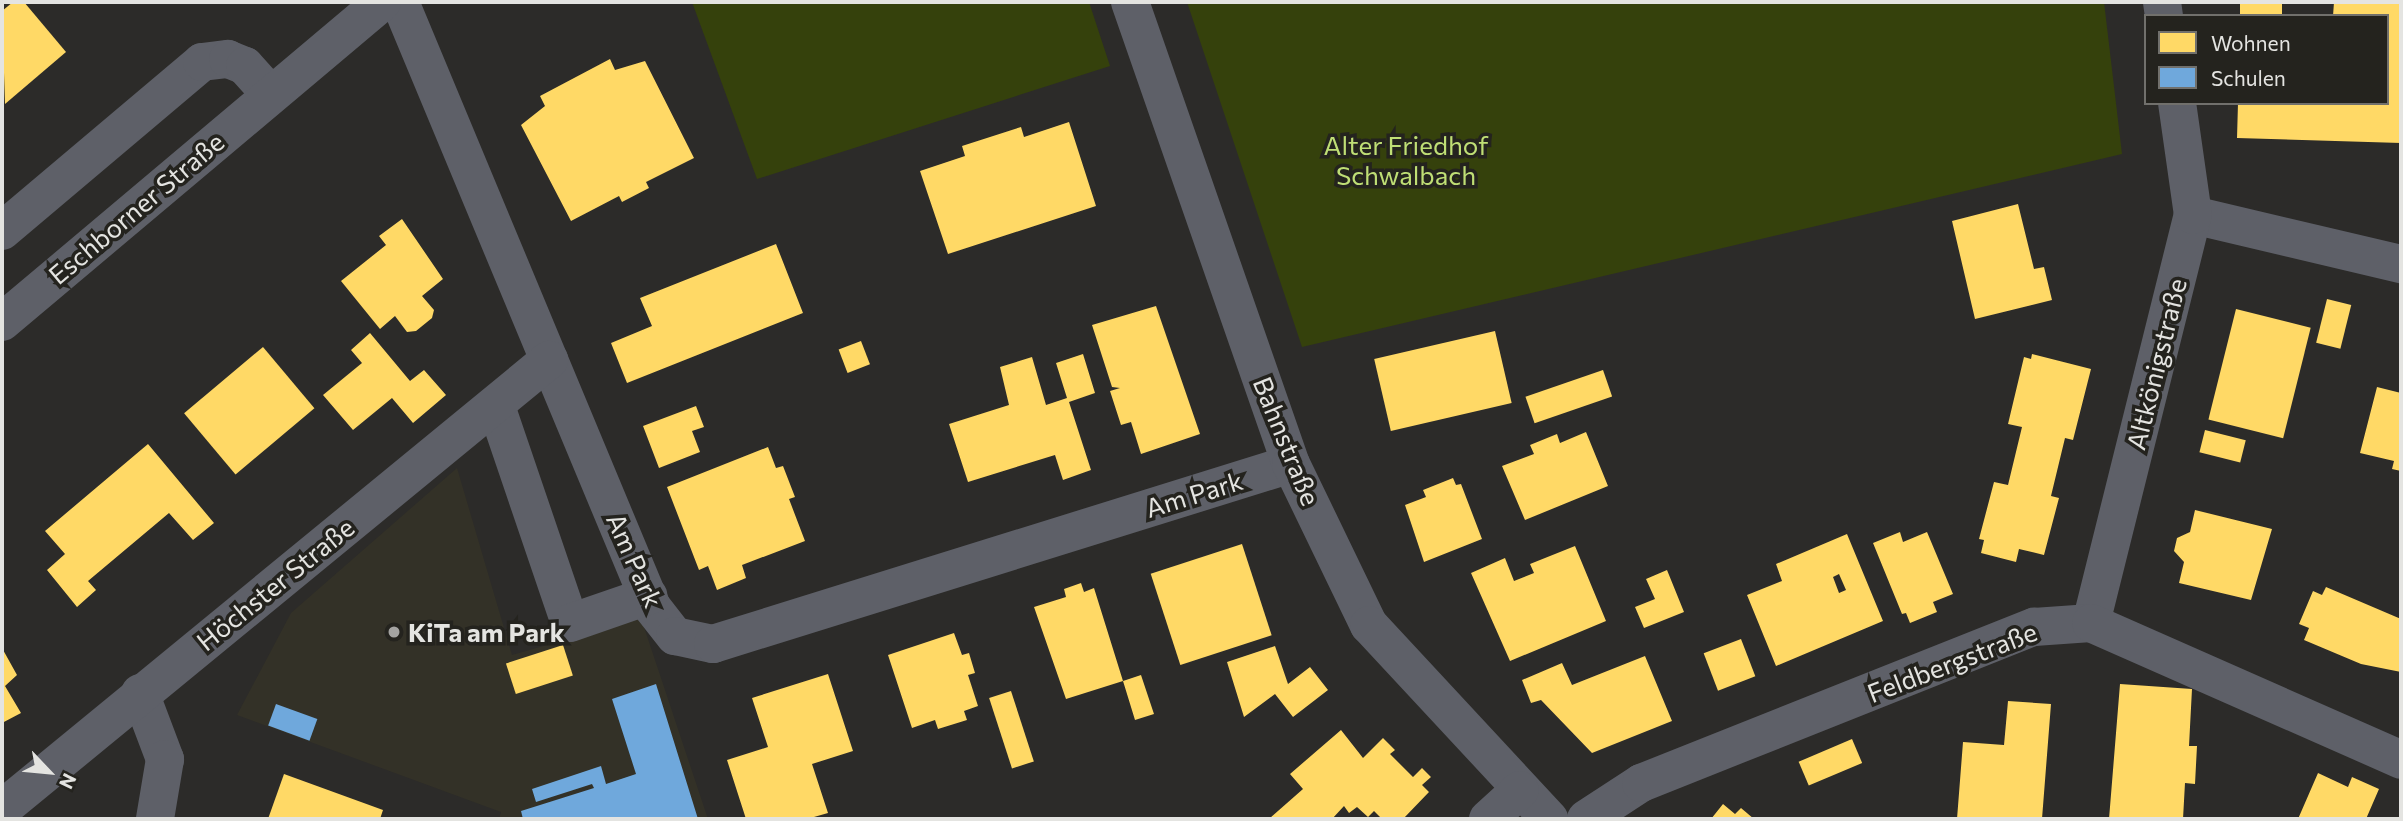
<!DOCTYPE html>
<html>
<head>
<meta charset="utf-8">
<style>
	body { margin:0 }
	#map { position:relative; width:2403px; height:821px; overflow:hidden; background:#2c2b29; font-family:Commissioner,sans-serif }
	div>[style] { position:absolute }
	.built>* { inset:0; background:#333127 }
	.green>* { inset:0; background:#35410c }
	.homes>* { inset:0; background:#ffd966; transform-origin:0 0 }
	.schools>* { inset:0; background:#6fa8dc; transform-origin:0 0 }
	.minor>* { height:38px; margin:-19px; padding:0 19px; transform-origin:19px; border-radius:19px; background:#5e6068 }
	.dots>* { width:19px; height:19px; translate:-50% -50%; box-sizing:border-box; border:4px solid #24231e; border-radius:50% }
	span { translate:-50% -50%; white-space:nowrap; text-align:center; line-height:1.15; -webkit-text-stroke:7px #24231e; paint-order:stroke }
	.park-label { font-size:26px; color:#bfde75 }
	.street-label { font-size:26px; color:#e4e4e1 }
	.poi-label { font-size:26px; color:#e4e4e1; font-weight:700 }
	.left { translate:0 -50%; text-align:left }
	.frame { position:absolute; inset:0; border:4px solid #e4e4e1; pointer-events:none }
	.legend { position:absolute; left:2144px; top:14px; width:245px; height:91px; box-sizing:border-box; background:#24231e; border:2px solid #71706c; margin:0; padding:9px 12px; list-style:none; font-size:21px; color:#e4e4e1 }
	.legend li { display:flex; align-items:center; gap:14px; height:35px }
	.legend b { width:35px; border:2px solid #71706c }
	.north { position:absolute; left:14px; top:737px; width:70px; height:70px; -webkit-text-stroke:5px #24231e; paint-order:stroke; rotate:116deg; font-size:19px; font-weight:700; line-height:28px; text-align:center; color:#e4e4e1 }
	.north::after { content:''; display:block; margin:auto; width:24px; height:32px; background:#e4e4e1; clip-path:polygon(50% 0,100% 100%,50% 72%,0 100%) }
</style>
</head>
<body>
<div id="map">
	<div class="built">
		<div style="clip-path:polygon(457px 468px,512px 655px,641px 618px,708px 819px,499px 819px,501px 812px,237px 715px,291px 613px)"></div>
	</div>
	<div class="green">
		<div style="clip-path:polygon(692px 2px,1089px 2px,1110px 66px,757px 179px)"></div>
		<div style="clip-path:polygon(1187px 2px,2104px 2px,2122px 154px,1302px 347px)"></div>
	</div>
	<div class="homes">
		<div style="clip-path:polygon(13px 2px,24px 2px,66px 52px,5px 104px,2px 11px)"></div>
		<div style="left:2240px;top:2px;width:42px;height:14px"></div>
		<div style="clip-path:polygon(2334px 2px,2401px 2px,2401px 143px,2237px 138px,2238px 103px,2387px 103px,2387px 16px,2333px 16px)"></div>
		<div style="clip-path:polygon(610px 59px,615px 70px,645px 61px,694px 158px,646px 182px,649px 188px,622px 202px,619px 196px,571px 221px,521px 125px,545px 106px,540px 96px)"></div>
		<div style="clip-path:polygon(1069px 122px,1096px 206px,948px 254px,920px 171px,965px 156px,962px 146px,1021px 127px,1024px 137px)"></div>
		<div style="clip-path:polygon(2018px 204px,2034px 269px,2044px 267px,2052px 300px,1975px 319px,1952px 221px)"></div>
		<div style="clip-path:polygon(402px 219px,443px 279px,422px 296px,434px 310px,432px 318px,416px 331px,407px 332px,395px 316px,380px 329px,341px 281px,386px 245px,379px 236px)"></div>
		<div style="clip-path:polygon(776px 244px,803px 313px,627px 383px,611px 343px,652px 326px,640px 298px)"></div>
		<div style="left:2327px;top:299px;width:25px;height:45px;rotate:14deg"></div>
		<div style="clip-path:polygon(1156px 306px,1200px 434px,1141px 454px,1131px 422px,1121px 425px,1110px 391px,1120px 388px,1112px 387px,1092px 325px)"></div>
		<div style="left:2236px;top:309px;width:77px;height:114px;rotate:14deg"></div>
		<div style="left:1495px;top:331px;width:74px;height:124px;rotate:77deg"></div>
		<div style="clip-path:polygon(370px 333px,410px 381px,424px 370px,446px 395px,413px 423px,392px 398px,353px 430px,323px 395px,362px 363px,351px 350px)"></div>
		<div style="left:861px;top:341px;width:25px;height:24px;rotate:69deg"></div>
		<div style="left:263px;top:347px;width:80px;height:103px;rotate:50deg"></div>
		<div style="clip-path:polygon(1083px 354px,1095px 393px,1069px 402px,1091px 470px,1063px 480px,1055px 455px,968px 482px,949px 424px,1009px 405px,1000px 367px,1032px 357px,1046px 405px,1067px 398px,1056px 363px)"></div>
		<div style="clip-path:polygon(2032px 354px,2091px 369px,2073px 440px,2065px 438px,2051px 496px,2059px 498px,2044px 555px,2019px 549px,2016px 562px,1981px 553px,1984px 540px,1979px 539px,1994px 482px,2008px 485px,2022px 427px,2008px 424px,2024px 357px,2031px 359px)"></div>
		<div style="left:1603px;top:370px;width:28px;height:82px;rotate:71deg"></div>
		<div style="clip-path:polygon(2377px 387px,2401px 393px,2401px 471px,2392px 469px,2394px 461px,2360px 453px)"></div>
		<div style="clip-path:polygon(696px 406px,704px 427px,692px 431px,700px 452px,659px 468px,643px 426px)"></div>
		<div style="left:2205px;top:430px;width:42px;height:23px;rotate:14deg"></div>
		<div style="clip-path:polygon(1586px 432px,1608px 486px,1525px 520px,1502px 466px,1534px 454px,1530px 445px,1557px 434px,1560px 443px)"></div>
		<div style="clip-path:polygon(148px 444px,214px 523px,193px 540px,169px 513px,88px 581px,96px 590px,77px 607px,47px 570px,65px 554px,45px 531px)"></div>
		<div style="clip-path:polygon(768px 447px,776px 468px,783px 466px,795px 497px,789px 499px,805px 541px,742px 565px,746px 578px,717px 590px,708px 566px,699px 570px,667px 487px)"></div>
		<div style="clip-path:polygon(1453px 478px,1456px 485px,1461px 484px,1482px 539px,1424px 562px,1405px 505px,1426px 497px,1423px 490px)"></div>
		<div style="clip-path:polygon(2195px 510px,2272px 529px,2251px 600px,2179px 583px,2184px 562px,2174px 551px,2177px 538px,2190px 532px)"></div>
		<div style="clip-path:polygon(1900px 532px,1903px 542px,1927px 532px,1953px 594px,1933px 602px,1937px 612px,1910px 623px,1906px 613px,1902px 614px,1873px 543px)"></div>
		<div style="clip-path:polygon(evenodd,1847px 534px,1883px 621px,1776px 666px,1747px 595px,1782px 581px,1776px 564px,1847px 534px,1839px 574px,1846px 590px,1839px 593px,1833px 577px,1839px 574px)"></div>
		<div style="left:1242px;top:544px;width:96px;height:96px;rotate:72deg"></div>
		<div style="clip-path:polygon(1575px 546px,1606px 621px,1510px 661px,1471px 573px,1505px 558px,1514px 581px,1534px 573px,1530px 564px)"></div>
		<div style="clip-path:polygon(1667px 570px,1684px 612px,1644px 628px,1635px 607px,1655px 599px,1646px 579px)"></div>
		<div style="clip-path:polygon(1081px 583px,1084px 592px,1094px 588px,1123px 681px,1141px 675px,1154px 714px,1135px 720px,1123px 681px,1066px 699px,1034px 607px,1066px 597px,1064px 589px)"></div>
		<div style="clip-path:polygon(2326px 587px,2401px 619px,2401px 672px,2361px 664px,2304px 640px,2309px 628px,2299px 624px,2313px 591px,2322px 595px)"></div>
		<div style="clip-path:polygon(954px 633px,962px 655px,969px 653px,975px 673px,968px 675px,978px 706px,964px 711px,967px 720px,938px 729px,935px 720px,912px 728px,888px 655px)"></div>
		<div style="left:1741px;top:639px;width:40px;height:40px;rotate:69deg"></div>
		<div style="left:563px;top:645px;width:32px;height:60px;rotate:72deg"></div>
		<div style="clip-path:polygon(1275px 646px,1288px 684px,1310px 667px,1328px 690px,1293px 717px,1275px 694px,1244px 717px,1227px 662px)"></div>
		<div style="clip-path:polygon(2px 648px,17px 675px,5px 686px,21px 713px,2px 723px)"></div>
		<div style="clip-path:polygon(1645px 656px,1672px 721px,1592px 753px,1541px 700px,1531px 703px,1522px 680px,1562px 663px,1572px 685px)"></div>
		<div style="clip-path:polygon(828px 674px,853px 751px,812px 764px,828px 813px,807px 819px,746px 819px,727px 760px,768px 747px,752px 698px)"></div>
		<div style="clip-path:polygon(2120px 684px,2192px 689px,2189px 746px,2197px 746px,2195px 784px,2185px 783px,2183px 819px,2109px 819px)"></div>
		<div style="left:1011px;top:691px;width:74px;height:23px;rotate:72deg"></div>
		<div style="clip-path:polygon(2008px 701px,2051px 704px,2042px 819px,1957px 819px,1963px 742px,2004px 745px)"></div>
		<div style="clip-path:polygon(1341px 730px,1363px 758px,1383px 738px,1395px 750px,1390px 754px,1413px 777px,1422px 768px,1431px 777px,1422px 785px,1429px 792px,1403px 819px,1382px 819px,1374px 811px,1368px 817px,1357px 807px,1349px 813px,1344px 806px,1332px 819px,1269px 819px,1303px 789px,1290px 774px)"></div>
		<div style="left:1852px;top:739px;width:26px;height:58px;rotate:67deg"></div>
		<div style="clip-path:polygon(2318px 773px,2348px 787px,2352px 777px,2379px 789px,2366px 819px,2298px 819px)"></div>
		<div style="clip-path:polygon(284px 774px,383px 810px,380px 819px,268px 819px)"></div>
		<div style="clip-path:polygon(1723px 804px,1735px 814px,1741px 808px,1754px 819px,1711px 819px)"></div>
	</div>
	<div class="schools">
		<div style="clip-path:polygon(656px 684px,698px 819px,523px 819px,521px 811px,594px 788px,592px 784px,536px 802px,532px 789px,601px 766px,606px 784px,636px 774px,612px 699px)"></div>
		<div style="left:276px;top:704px;width:44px;height:23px;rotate:20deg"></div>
	</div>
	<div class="minor">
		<div style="left:400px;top:2px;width:655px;rotate:67.39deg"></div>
		<div style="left:652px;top:607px;width:37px;rotate:52deg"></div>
		<div style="left:675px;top:636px;width:39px;rotate:12deg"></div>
		<div style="left:713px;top:644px;width:605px;rotate:-17.3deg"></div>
		<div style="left:1130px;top:2px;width:489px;rotate:70.8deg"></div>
		<div style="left:1291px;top:464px;width:179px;rotate:64.2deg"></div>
		<div style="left:1369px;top:625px;width:265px;rotate:47.1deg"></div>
		<div style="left:2162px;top:2px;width:14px;rotate:82deg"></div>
		<div style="left:2193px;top:215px;width:214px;rotate:13.3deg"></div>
		<div style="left:2px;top:231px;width:262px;rotate:-40.2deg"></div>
		<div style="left:202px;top:62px;width:26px;rotate:-7deg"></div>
		<div style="left:228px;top:59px;width:18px;rotate:22deg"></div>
		<div style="left:245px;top:66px;width:38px;rotate:48deg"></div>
		<div style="left:2px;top:322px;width:497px;rotate:-40.1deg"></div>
		<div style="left:496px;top:406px;width:229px;rotate:71.2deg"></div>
		<div style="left:570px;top:623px;width:83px;rotate:-19.1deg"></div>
		<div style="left:2091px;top:623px;width:421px;rotate:-76deg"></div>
		<div style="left:2193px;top:215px;width:113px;rotate:-98.1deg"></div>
		<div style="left:140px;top:693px;width:71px;rotate:69.3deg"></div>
		<div style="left:165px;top:759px;width:61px;rotate:99.5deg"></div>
		<div style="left:2px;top:809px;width:708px;rotate:-39.38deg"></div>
		<div style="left:1488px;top:819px;width:43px;rotate:-42.2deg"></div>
		<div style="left:1586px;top:819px;width:66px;rotate:-33.2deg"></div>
		<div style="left:1641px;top:783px;width:423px;rotate:-21.7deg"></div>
		<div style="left:2034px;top:627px;width:57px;rotate:-4deg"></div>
		<div style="left:2091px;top:623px;width:339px;rotate:23.8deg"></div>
	</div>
	<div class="dots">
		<div style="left:394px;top:632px;background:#a4a3a1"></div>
	</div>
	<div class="park-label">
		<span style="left:1406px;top:160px">Alter Friedhof<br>Schwalbach</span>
	</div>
	<div class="street-label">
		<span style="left:136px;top:208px;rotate:-40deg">Eschborner Straße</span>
		<span style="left:2156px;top:364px;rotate:-76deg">Altkönigstraße</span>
		<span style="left:1287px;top:441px;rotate:68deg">Bahnstraße</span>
		<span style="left:1194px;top:494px;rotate:-17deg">Am Park</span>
		<span style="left:635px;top:560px;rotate:66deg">Am Park</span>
		<span style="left:275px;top:584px;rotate:-39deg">Höchster Straße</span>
		<span style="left:1952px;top:662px;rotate:-21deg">Feldbergstraße</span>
	</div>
	<div class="poi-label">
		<span class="left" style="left:408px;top:632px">KiTa am Park</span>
	</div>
	<div class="frame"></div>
	<ul class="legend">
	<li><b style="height:19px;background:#ffd966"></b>Wohnen</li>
	<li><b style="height:19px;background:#6fa8dc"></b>Schulen</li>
	</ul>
	<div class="north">N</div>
</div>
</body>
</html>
